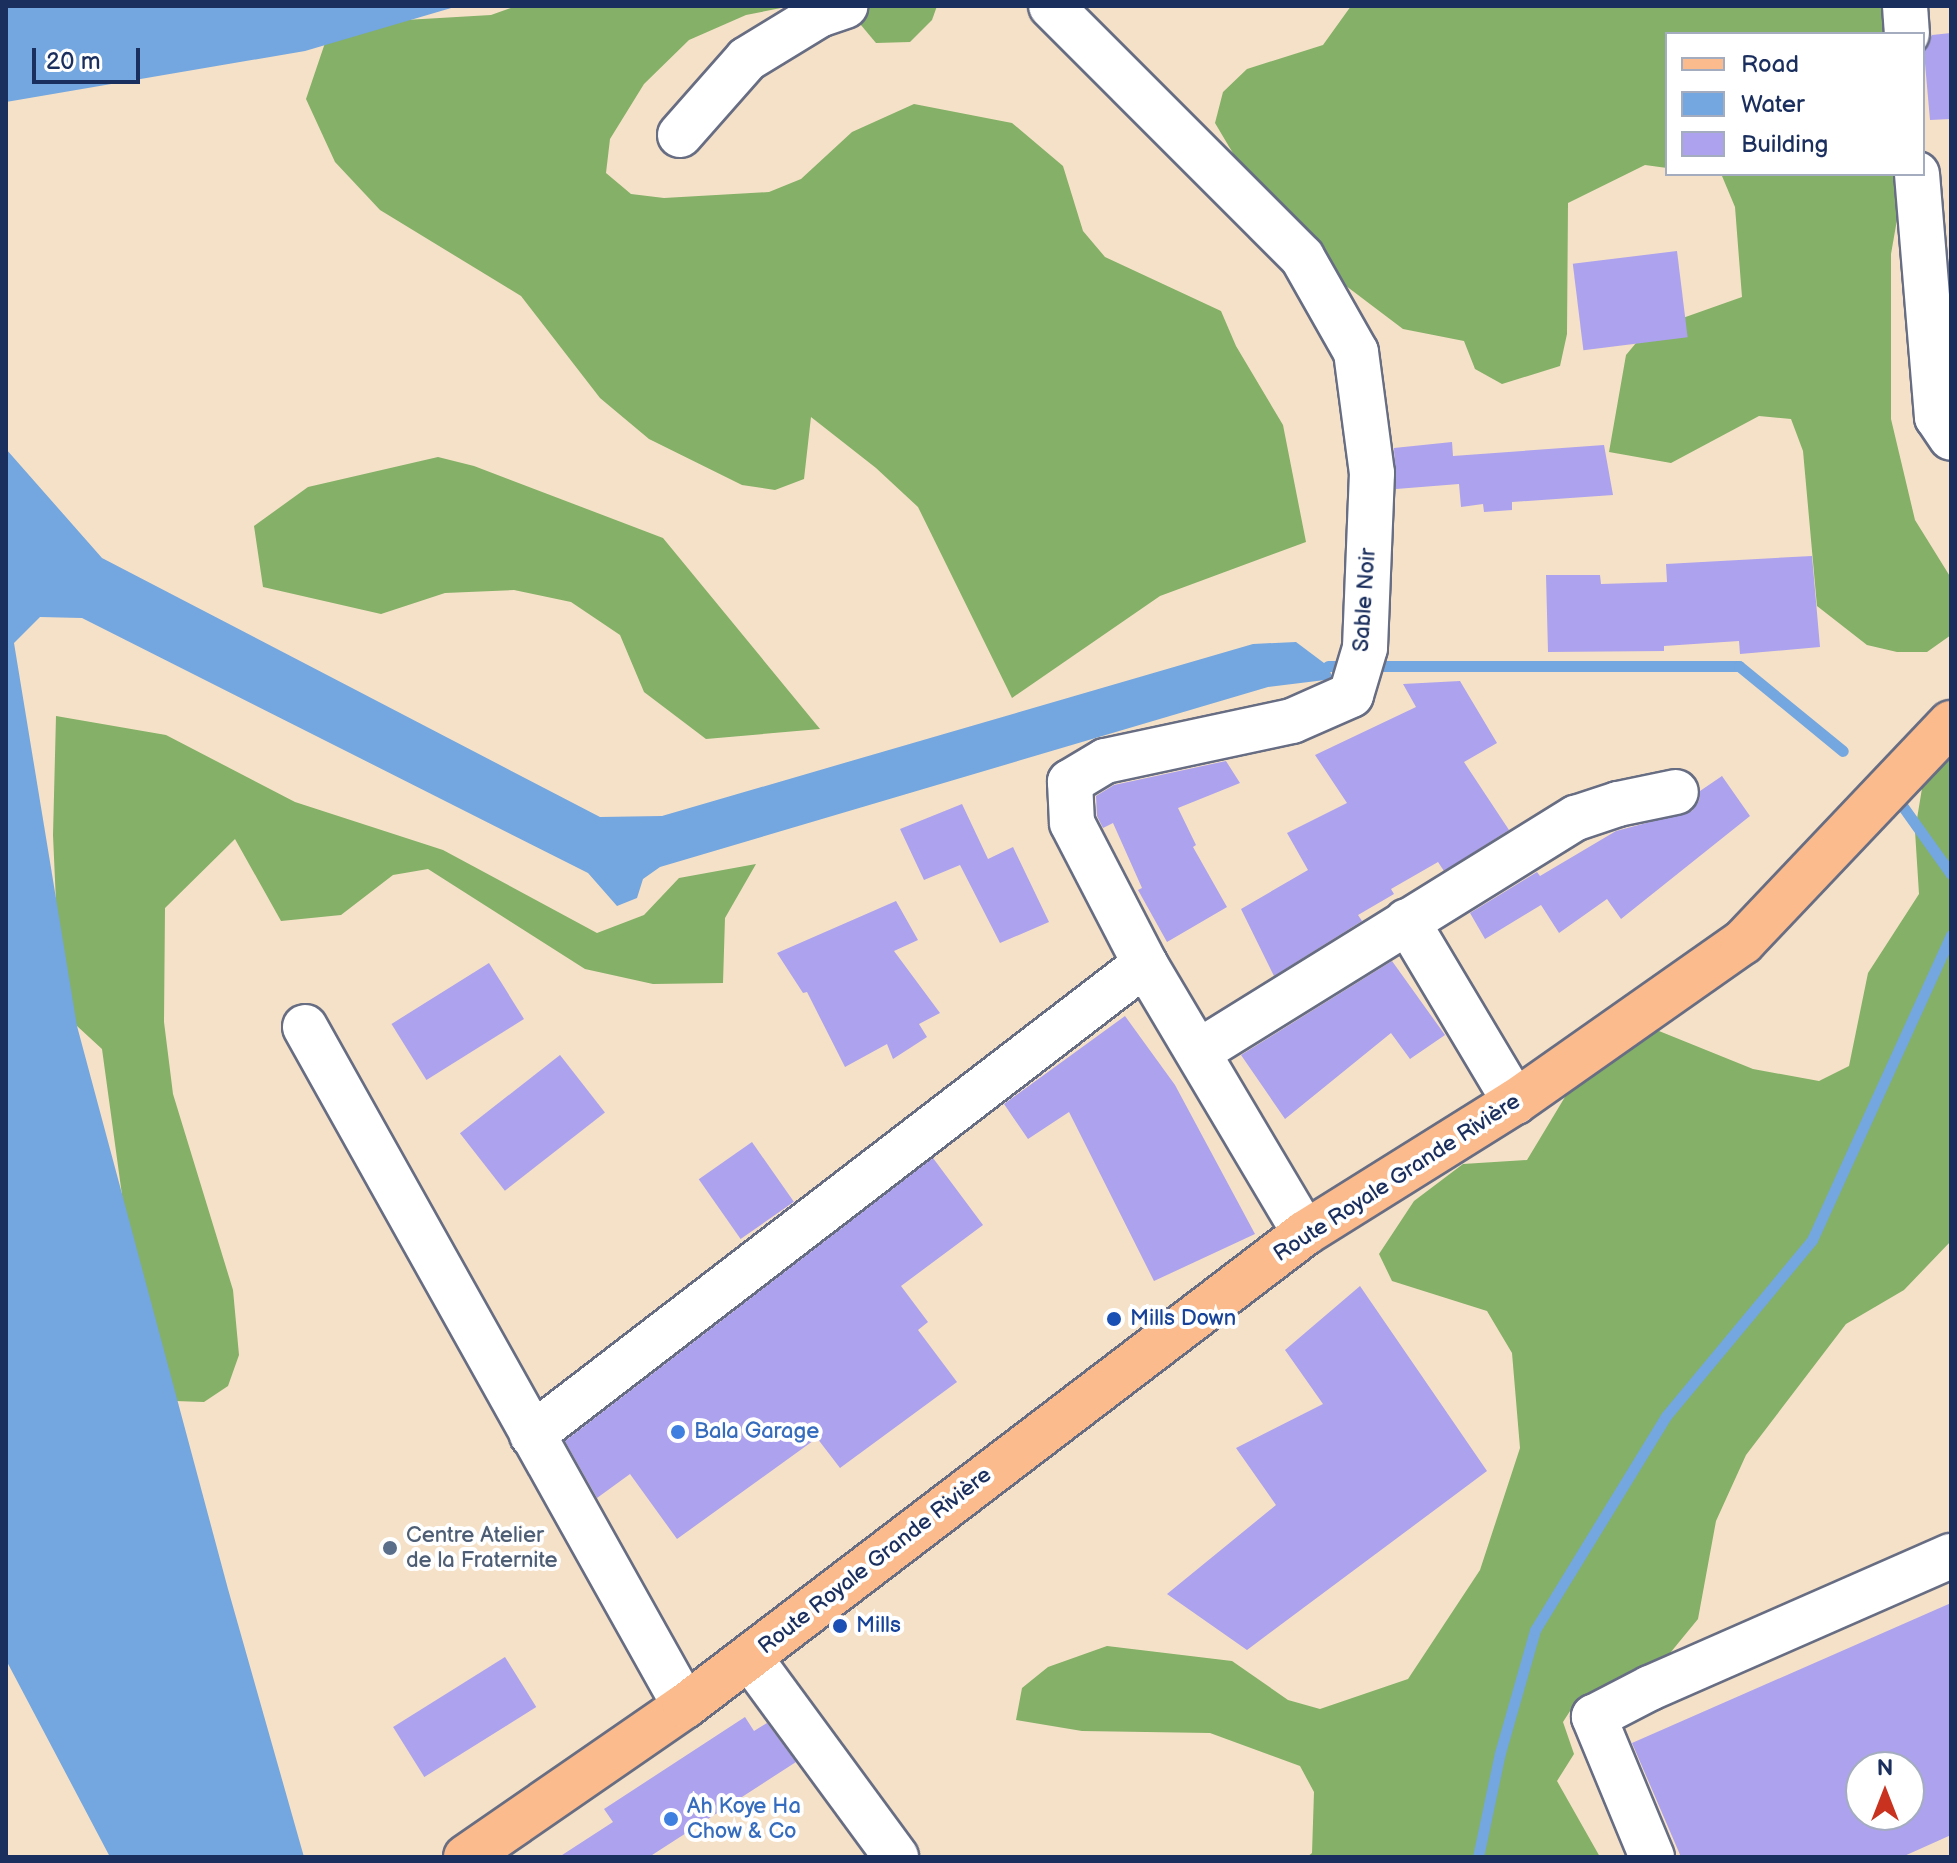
<!DOCTYPE html>
<html>
<head>
<meta charset="utf-8">
<style>
	body { margin:0 }
	#map { position:relative; width:1957px; height:1863px; overflow:hidden; background:#f5e1c7; font-family:"Balsamiq Sans",sans-serif }
	div>[style] { position:absolute }
	.forest>* { inset:0; background:#84b068 }
	.water>* { inset:0; background:#74a6df }
	.stream>* { height:11px; margin:-5.5px; padding:0 5.5px; transform-origin:5.5px; border-radius:5.5px; background:#74a6df }
	.building>* { inset:0; background:#ada2ed; transform-origin:0 0 }
	.roads { filter:drop-shadow(2px 0 #676d83) drop-shadow(-2px 0 #676d83) drop-shadow(0 2px #676d83) drop-shadow(0 -2px #676d83) }
	.minor>* { height:44px; margin:-22px; padding:0 22px; transform-origin:22px; border-radius:22px; background:#fff }
	.major>* { height:44px; margin:-22px; padding:0 22px; transform-origin:22px; border-radius:22px; background:#fbbb8c }
	.dots>* { width:22px; height:22px; translate:-50% -50%; box-sizing:border-box; border:4px solid #fff; border-radius:50% }
	span { translate:-50% -50%; white-space:nowrap; text-align:center; line-height:1.15; -webkit-text-stroke:8px #fff; paint-order:stroke }
	.street-label { font-size:22px; color:#1b2f5e }
	.transit-label { font-size:22px; color:#164399 }
	.left { translate:0 -50%; text-align:left }
	.shop-label { font-size:22px; color:#366cbe }
	.service-label { font-size:22px; color:#4e5e75 }
	.frame { position:absolute; inset:0; border:8px solid #1b2f5e; pointer-events:none }
	.legend { position:absolute; left:1665px; top:32px; width:260px; height:144px; box-sizing:border-box; background:#fff; border:2px solid #a4acbf; margin:0; padding:10px 14px; list-style:none; font-size:24px; color:#1b2f5e }
	.legend li { display:flex; align-items:center; gap:16px; height:40px }
	.legend b { width:40px; border:2px solid #a4acbf }
	.north { position:absolute; left:1845px; top:1751px; width:80px; height:80px; box-sizing:border-box; background:#fff; border:2px solid #a4acbf; border-radius:50%; rotate:0deg; font-size:22px; font-weight:700; line-height:32px; text-align:center; color:#1b2f5e }
	.north::after { content:''; display:block; margin:auto; width:28px; height:36px; background:#c8321e; clip-path:polygon(50% 0,100% 100%,50% 72%,0 100%) }
	.scale { position:absolute; left:32px; top:48px; width:108px; height:36px; box-sizing:border-box; border:4px solid #1b2f5e; border-top:0; padding-left:10px; font-size:24px; line-height:28px; white-space:nowrap; color:#1b2f5e; -webkit-text-stroke:6px #fff; paint-order:stroke }
</style>
</head>
<body>
<div id="map">
	<div class="forest">
		<div style="clip-path:polygon(516px 6px,791px 6px,746px 15px,689px 40px,644px 84px,610px 139px,606px 173px,631px 194px,664px 198px,769px 192px,801px 179px,852px 132px,914px 104px,1012px 123px,1063px 166px,1083px 231px,1105px 257px,1221px 311px,1236px 346px,1283px 425px,1306px 542px,1160px 596px,1012px 698px,918px 507px,876px 468px,811px 417px,804px 479px,775px 490px,742px 485px,649px 439px,600px 398px,521px 296px,380px 210px,335px 162px,306px 99px,327px 37px,354px 23px,491px 15px)"></div>
		<div style="clip-path:polygon(845px 6px,937px 6px,932px 20px,910px 42px,876px 43px)"></div>
		<div style="clip-path:polygon(1351px 6px,1898px 6px,1900px 34px,1667px 34px,1667px 168px,1645px 165px,1568px 203px,1567px 334px,1560px 366px,1502px 384px,1475px 369px,1464px 341px,1403px 329px,1284px 239px,1215px 123px,1223px 92px,1247px 69px,1323px 45px)"></div>
		<div style="clip-path:polygon(1712px 174px,1905px 174px,1891px 254px,1891px 419px,1915px 520px,1951px 578px,1951px 635px,1927px 652px,1897px 652px,1867px 645px,1817px 606px,1803px 451px,1791px 419px,1759px 416px,1671px 463px,1609px 452px,1626px 355px,1646px 331px,1742px 297px,1735px 207px,1722px 176px)"></div>
		<div style="clip-path:polygon(438px 457px,474px 466px,663px 538px,820px 729px,706px 739px,644px 692px,620px 635px,571px 602px,514px 590px,445px 593px,381px 614px,263px 587px,254px 526px,308px 487px)"></div>
		<div style="clip-path:polygon(56px 716px,166px 735px,295px 802px,443px 850px,597px 933px,644px 915px,679px 878px,756px 864px,725px 918px,723px 983px,653px 984px,585px 969px,428px 869px,393px 875px,341px 915px,281px 921px,235px 839px,165px 908px,164px 1022px,173px 1094px,233px 1290px,239px 1355px,228px 1386px,204px 1402px,175px 1401px,125px 1217px,102px 1049px,77px 1026px,60px 993px,53px 835px)"></div>
		<div style="clip-path:polygon(1951px 757px,1951px 1241px,1904px 1290px,1846px 1324px,1746px 1455px,1716px 1521px,1698px 1619px,1666px 1658px,1579px 1697px,1563px 1722px,1574px 1754px,1557px 1781px,1600px 1857px,1307px 1857px,1312px 1853px,1314px 1792px,1300px 1766px,1210px 1733px,1082px 1731px,1016px 1720px,1022px 1688px,1048px 1667px,1107px 1646px,1232px 1661px,1288px 1700px,1320px 1709px,1408px 1679px,1480px 1570px,1520px 1448px,1512px 1353px,1487px 1311px,1392px 1281px,1379px 1254px,1414px 1201px,1463px 1164px,1527px 1160px,1574px 1082px,1624px 1042px,1659px 1031px,1753px 1069px,1819px 1081px,1849px 1066px,1868px 973px,1919px 894px,1915px 831px,1925px 770px)"></div>
	</div>
	<div class="water">
		<div style="clip-path:polygon(6px 6px,458px 6px,305px 51px,6px 102px)"></div>
		<div style="clip-path:polygon(6px 449px,102px 558px,600px 817px,662px 816px,1253px 644px,1296px 642px,1328px 666px,1333px 679px,1268px 687px,660px 867px,643px 879px,637px 898px,617px 906px,588px 873px,82px 618px,40px 617px,14px 643px,77px 1026px,228px 1589px,304px 1857px,110px 1857px,6px 1660px)"></div>
	</div>
	<div class="stream">
		<div style="left:1328px;top:666px;width:24px"></div>
		<div style="left:1369px;top:666px;width:370px"></div>
		<div style="left:1739px;top:666px;width:134px;rotate:39.3deg"></div>
		<div style="left:1901px;top:804px;width:86px;rotate:54.5deg"></div>
		<div style="left:1478px;top:1857px;width:106px;rotate:-78.1deg"></div>
		<div style="left:1500px;top:1753px;width:128px;rotate:-74.1deg"></div>
		<div style="left:1535px;top:1630px;width:251px;rotate:-58.5deg"></div>
		<div style="left:1666px;top:1416px;width:229px;rotate:-50.3deg"></div>
		<div style="left:1812px;top:1240px;width:335px;rotate:-65.5deg"></div>
	</div>
	<div class="building">
		<div style="clip-path:polygon(1951px 33px,1951px 119px,1930px 120px,1924px 52px,1932px 35px)"></div>
		<div style="left:1677px;top:251px;width:87px;height:105px;rotate:83deg"></div>
		<div style="clip-path:polygon(1452px 442px,1453px 456px,1604px 445px,1613px 495px,1512px 502px,1512px 510px,1484px 512px,1483px 504px,1461px 507px,1459px 484px,1396px 489px,1394px 448px)"></div>
		<div style="clip-path:polygon(1812px 556px,1820px 647px,1740px 654px,1739px 641px,1664px 646px,1664px 651px,1548px 652px,1546px 575px,1600px 575px,1601px 584px,1667px 582px,1666px 564px)"></div>
		<div style="clip-path:polygon(1460px 681px,1497px 743px,1464px 762px,1509px 830px,1444px 871px,1438px 862px,1391px 889px,1394px 894px,1358px 915px,1362px 921px,1274px 976px,1241px 909px,1308px 870px,1287px 833px,1347px 803px,1315px 755px,1416px 707px,1403px 684px)"></div>
		<div style="clip-path:polygon(1226px 761px,1240px 783px,1178px 808px,1196px 845px,1193px 847px,1227px 907px,1167px 942px,1138px 890px,1142px 888px,1113px 823px,1103px 828px,1097px 816px,1096px 796px,1114px 785px)"></div>
		<div style="clip-path:polygon(1722px 776px,1750px 816px,1621px 919px,1607px 899px,1559px 933px,1541px 905px,1485px 939px,1470px 913px,1537px 872px,1540px 876px,1616px 831px,1692px 811px,1699px 801px,1700px 791px)"></div>
		<div style="clip-path:polygon(962px 804px,988px 859px,1013px 847px,1049px 922px,1000px 943px,960px 865px,924px 880px,900px 829px)"></div>
		<div style="clip-path:polygon(896px 901px,918px 940px,894px 951px,940px 1013px,919px 1024px,927px 1037px,893px 1059px,887px 1044px,845px 1067px,807px 992px,803px 993px,777px 953px)"></div>
		<div style="clip-path:polygon(1392px 961px,1445px 1035px,1410px 1059px,1391px 1033px,1285px 1119px,1241px 1055px)"></div>
		<div style="left:489px;top:963px;width:66px;height:115px;rotate:58deg"></div>
		<div style="clip-path:polygon(1125px 1016px,1175px 1085px,1255px 1234px,1154px 1281px,1069px 1112px,1028px 1139px,1004px 1104px)"></div>
		<div style="left:560px;top:1055px;width:73px;height:127px;rotate:52deg"></div>
		<div style="left:752px;top:1142px;width:73px;height:65px;rotate:55deg"></div>
		<div style="clip-path:polygon(933px 1158px,983px 1225px,901px 1286px,928px 1322px,918px 1330px,957px 1382px,840px 1468px,817px 1438px,677px 1539px,630px 1474px,597px 1498px,565px 1441px)"></div>
		<div style="clip-path:polygon(1360px 1286px,1487px 1471px,1247px 1650px,1167px 1594px,1276px 1505px,1236px 1448px,1323px 1404px,1285px 1350px)"></div>
		<div style="clip-path:polygon(evenodd,1951px 1603px,1951px 1835px,1902px 1857px,1681px 1857px,1632px 1743px,1951px 1603px,1861px 1767px,1909px 1767px,1909px 1815px,1861px 1815px,1861px 1767px)"></div>
		<div style="left:505px;top:1657px;width:59px;height:132px;rotate:58deg"></div>
		<div style="clip-path:polygon(745px 1717px,754px 1731px,767px 1723px,796px 1762px,649px 1857px,559px 1857px,613px 1822px,604px 1809px)"></div>
	</div>
	<div class="roads">
		<div class="minor">
			<div style="left:1051px;top:6px;width:355px;rotate:45deg"></div>
			<div style="left:1302px;top:257px;width:109px;rotate:60.4deg"></div>
			<div style="left:1356px;top:352px;width:122px;rotate:82.5deg"></div>
			<div style="left:1372px;top:473px;width:175px;rotate:92.3deg"></div>
			<div style="left:1365px;top:648px;width:49px;rotate:106.6deg"></div>
			<div style="left:1351px;top:695px;width:64px;rotate:156.2deg"></div>
			<div style="left:1292px;top:721px;width:191px;rotate:167.9deg"></div>
			<div style="left:1105px;top:761px;width:41px;rotate:149deg"></div>
			<div style="left:1070px;top:782px;width:41px;rotate:87.2deg"></div>
			<div style="left:1072px;top:823px;width:159px;rotate:62.6deg"></div>
			<div style="left:1145px;top:964px;width:313px;rotate:59.3deg"></div>
			<div style="left:1905px;top:6px;width:28px;rotate:86deg"></div>
			<div style="left:680px;top:135px;width:101px;rotate:-48.6deg"></div>
			<div style="left:747px;top:59px;width:84px;rotate:-31.4deg"></div>
			<div style="left:819px;top:15px;width:28px;rotate:-19deg"></div>
			<div style="left:1917px;top:174px;width:244px;rotate:85.3deg"></div>
			<div style="left:1937px;top:417px;width:25px;rotate:56deg"></div>
			<div style="left:1407px;top:921px;width:211px;rotate:59.2deg"></div>
			<div style="left:305px;top:1027px;width:778px;rotate:60.77deg"></div>
			<div style="left:1198px;top:1052px;width:445px;rotate:-31.8deg"></div>
			<div style="left:1576px;top:818px;width:44px;rotate:-18.4deg"></div>
			<div style="left:1618px;top:804px;width:59px;rotate:-11.7deg"></div>
			<div style="left:532px;top:1435px;width:773px;rotate:-37.54deg"></div>
			<div style="left:750px;top:1658px;width:247px;rotate:53.7deg"></div>
			<div style="left:1652px;top:1857px;width:152px;rotate:-112.5deg"></div>
			<div style="left:1594px;top:1717px;width:63px;rotate:-27.4deg"></div>
			<div style="left:1650px;top:1688px;width:329px;rotate:-23.7deg"></div>
		</div>
		<div class="major">
			<div style="left:466px;top:1857px;width:266px;rotate:-34.6deg"></div>
			<div style="left:685px;top:1706px;width:780px;rotate:-37.34deg"></div>
			<div style="left:1305px;top:1233px;width:248px;rotate:-32deg"></div>
			<div style="left:1515px;top:1102px;width:279px;rotate:-35.1deg"></div>
			<div style="left:1743px;top:942px;width:302px;rotate:-46.5deg"></div>
		</div>
	</div>
	<div class="dots">
		<div style="left:1114px;top:1319px;background:#1a4fb4"></div>
		<div style="left:678px;top:1432px;background:#3f7fe0"></div>
		<div style="left:390px;top:1548px;background:#5c6f8a"></div>
		<div style="left:840px;top:1626px;background:#1a4fb4"></div>
		<div style="left:671px;top:1819px;background:#3f7fe0"></div>
	</div>
	<div class="street-label">
		<span style="left:1365px;top:600px;rotate:-86deg">Sable Noir</span>
		<span style="left:1397px;top:1178px;rotate:-33deg">Route Royale Grande Rivière</span>
		<span style="left:875px;top:1561px;rotate:-38deg">Route Royale Grande Rivière</span>
	</div>
	<div class="transit-label">
		<span class="left" style="left:1130px;top:1319px">Mills Down</span>
		<span class="left" style="left:856px;top:1626px">Mills</span>
	</div>
	<div class="shop-label">
		<span class="left" style="left:694px;top:1432px">Bala Garage</span>
		<span class="left" style="left:687px;top:1819px">Ah Koye Ha<br>Chow &amp; Co</span>
	</div>
	<div class="service-label">
		<span class="left" style="left:406px;top:1548px">Centre Atelier<br>de la Fraternite</span>
	</div>
	<div class="frame"></div>
	<ul class="legend">
	<li><b style="height:10px;background:#fbbb8c"></b>Road</li>
	<li><b style="height:22px;background:#74a6df"></b>Water</li>
	<li><b style="height:22px;background:#ada2ed"></b>Building</li>
	</ul>
	<div class="north">N</div>
	<div class="scale">20 m</div>
</div>
</body>
</html>
